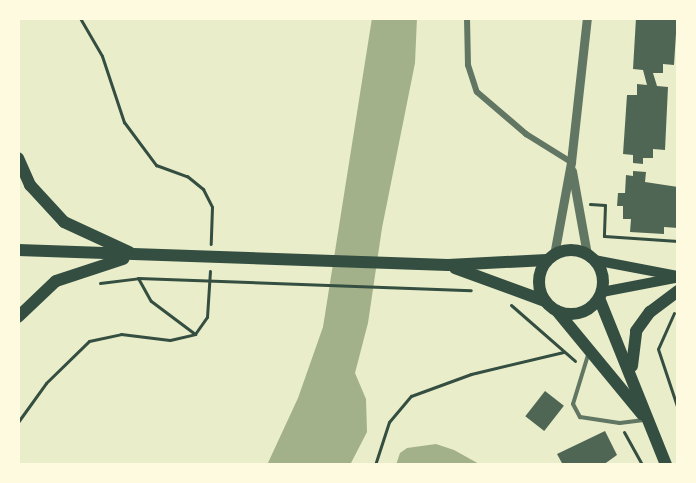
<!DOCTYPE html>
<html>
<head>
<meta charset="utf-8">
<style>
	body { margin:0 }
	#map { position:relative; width:696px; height:483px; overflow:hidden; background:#e9edc9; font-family:Literata,serif }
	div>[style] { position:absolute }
	.water>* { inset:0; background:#a3b18a }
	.building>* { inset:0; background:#4f6655; transform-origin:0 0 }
	.path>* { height:3px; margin:-1.5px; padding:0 1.5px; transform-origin:1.5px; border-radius:1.5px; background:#344e41 }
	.service>* { height:4px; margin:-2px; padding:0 2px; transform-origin:2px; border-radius:2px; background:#617663 }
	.minor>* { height:6px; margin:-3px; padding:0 3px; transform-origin:3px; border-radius:3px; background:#617663 }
	.tertiary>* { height:9px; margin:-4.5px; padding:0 4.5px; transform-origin:4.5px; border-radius:4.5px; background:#617663 }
	.secondary>* { height:10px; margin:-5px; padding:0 5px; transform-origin:5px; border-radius:5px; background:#344e41 }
	.primary>* { height:12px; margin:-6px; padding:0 6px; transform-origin:6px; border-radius:6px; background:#344e41 }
	.primary>.ring { margin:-6px; padding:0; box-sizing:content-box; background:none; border:12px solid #344e41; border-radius:50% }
	span { translate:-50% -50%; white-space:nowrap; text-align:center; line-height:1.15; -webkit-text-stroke:5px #fefae0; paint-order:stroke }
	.frame { position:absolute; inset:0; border:20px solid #fefae0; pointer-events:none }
</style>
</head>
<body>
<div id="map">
	<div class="water">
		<div style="clip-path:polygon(372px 18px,417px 18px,415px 63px,382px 228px,368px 323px,355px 373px,366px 399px,367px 432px,350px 465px,267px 465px,298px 398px,323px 327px)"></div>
		<div style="clip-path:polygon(436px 444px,454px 450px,481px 465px,396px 465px,400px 453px,407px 448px)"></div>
	</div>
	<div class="building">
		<div style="clip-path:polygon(636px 18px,677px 18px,674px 65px,663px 64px,663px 73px,653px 73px,657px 86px,668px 87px,665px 150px,653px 149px,653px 158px,643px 158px,643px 164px,633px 163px,633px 155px,623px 154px,627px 95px,637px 95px,637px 84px,647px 85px,643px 70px,633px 69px)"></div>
		<div style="clip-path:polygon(633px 171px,646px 172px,645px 182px,678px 187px,678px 228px,664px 227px,664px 234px,630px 232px,631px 219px,623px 219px,623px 206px,617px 206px,618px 193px,625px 193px,626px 175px,633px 176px)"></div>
		<div style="left:545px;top:391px;width:24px;height:32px;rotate:38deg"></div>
		<div style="clip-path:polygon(605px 431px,617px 455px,603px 465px,563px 465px,557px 454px)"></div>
	</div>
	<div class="path">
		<div style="left:80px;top:18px;width:44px;rotate:59.9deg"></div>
		<div style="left:102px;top:56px;width:70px;rotate:71.6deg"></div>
		<div style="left:124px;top:122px;width:54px;rotate:53.3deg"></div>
		<div style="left:156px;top:165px;width:33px;rotate:20deg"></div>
		<div style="left:187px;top:176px;width:21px;rotate:39deg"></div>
		<div style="left:203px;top:189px;width:20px;rotate:63deg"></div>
		<div style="left:212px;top:207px;width:37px;rotate:92deg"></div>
		<div style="left:590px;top:204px;width:15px;rotate:4deg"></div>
		<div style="left:605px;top:205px;width:31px;rotate:92deg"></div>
		<div style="left:604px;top:236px;width:74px;rotate:3.9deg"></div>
		<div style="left:138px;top:278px;width:26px;rotate:61deg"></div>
		<div style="left:151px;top:301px;width:55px;rotate:36.9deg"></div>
		<div style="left:100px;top:283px;width:38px;rotate:-7deg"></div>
		<div style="left:138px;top:278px;width:333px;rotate:2.1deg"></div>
		<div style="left:511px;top:305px;width:85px;rotate:41.2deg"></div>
		<div style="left:674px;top:313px;width:39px;rotate:114deg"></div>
		<div style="left:658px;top:349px;width:63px;rotate:71.6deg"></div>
		<div style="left:18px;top:422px;width:48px;rotate:-54.3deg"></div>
		<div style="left:46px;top:383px;width:60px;rotate:-44.3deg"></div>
		<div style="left:89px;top:341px;width:33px;rotate:-12deg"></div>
		<div style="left:121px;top:334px;width:49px;rotate:7deg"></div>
		<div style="left:170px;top:340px;width:26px;rotate:-13deg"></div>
		<div style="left:195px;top:334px;width:21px;rotate:-55deg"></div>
		<div style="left:207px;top:317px;width:46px;rotate:-86.3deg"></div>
		<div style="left:624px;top:432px;width:38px;rotate:61deg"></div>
		<div style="left:375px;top:465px;width:45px;rotate:-72deg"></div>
		<div style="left:389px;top:422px;width:34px;rotate:-50deg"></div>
		<div style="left:411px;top:396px;width:64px;rotate:-20.1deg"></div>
		<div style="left:471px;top:374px;width:95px;rotate:-13.4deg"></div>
	</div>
	<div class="service">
		<div style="left:588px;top:355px;width:51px;rotate:107deg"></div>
		<div style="left:573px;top:404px;width:15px;rotate:62deg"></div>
		<div style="left:580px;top:417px;width:40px;rotate:8.5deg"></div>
		<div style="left:620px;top:423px;width:26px;rotate:-7deg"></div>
	</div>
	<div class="minor">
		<div style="left:467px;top:18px;width:47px;rotate:88.8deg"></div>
		<div style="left:468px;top:65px;width:28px;rotate:72deg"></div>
		<div style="left:477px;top:92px;width:65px;rotate:40.6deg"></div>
		<div style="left:526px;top:134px;width:53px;rotate:31.9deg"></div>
	</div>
	<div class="tertiary">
		<div style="left:572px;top:171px;width:84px;rotate:79.8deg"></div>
		<div style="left:554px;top:255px;width:95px;rotate:-79.6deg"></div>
		<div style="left:571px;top:162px;width:145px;rotate:-83.7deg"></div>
	</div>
	<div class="secondary">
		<div style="left:594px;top:260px;width:86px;rotate:10.8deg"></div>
		<div style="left:602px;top:292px;width:74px;rotate:-10.9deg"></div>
	</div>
	<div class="primary">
		<div style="left:18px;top:158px;width:30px;rotate:66deg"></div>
		<div style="left:30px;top:185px;width:50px;rotate:47.4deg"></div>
		<div style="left:64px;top:222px;width:72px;rotate:24.8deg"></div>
		<div class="ring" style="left:539px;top:250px;width:52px;height:52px"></div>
		<div style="left:18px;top:250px;width:430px;rotate:2deg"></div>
		<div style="left:448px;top:265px;width:99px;rotate:-2.9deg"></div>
		<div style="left:455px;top:268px;width:96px;rotate:20.1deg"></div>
		<div style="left:599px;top:298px;width:180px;rotate:68.1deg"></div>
		<div style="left:557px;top:311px;width:134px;rotate:50.5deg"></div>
		<div style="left:18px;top:317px;width:52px;rotate:-43.5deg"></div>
		<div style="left:56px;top:281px;width:71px;rotate:-18.2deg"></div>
		<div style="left:632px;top:366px;width:35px;rotate:-83deg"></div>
		<div style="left:636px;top:331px;width:24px;rotate:-54deg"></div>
		<div style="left:650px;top:312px;width:35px;rotate:-37deg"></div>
	</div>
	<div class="frame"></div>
</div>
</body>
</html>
